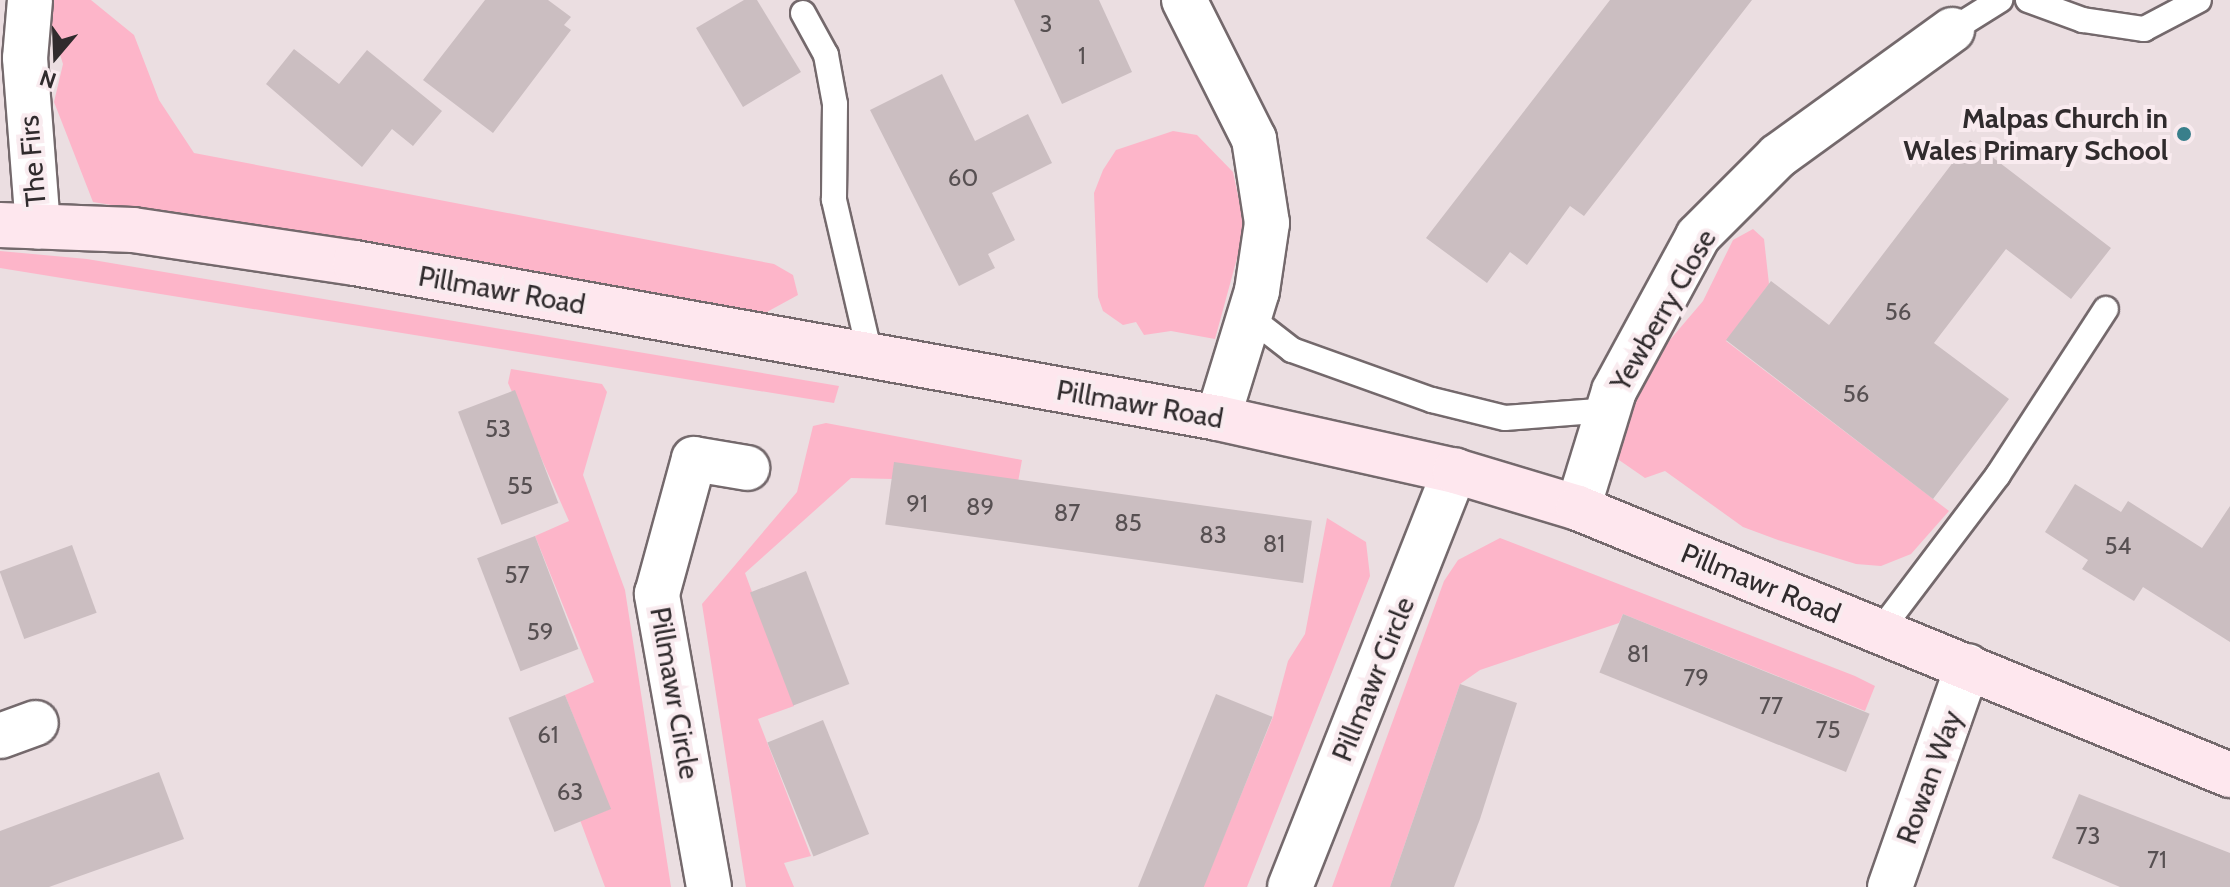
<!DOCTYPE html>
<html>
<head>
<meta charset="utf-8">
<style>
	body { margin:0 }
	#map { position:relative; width:2230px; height:887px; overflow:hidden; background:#ebdee1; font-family:Cabin,sans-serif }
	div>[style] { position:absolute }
	.green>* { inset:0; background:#fdb5c9 }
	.building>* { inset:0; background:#cbbec1; transform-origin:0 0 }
	.roads { filter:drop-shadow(2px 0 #74696c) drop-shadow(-2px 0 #74696c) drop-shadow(0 2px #74696c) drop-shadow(0 -2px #74696c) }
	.lane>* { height:24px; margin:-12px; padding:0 12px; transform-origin:12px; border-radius:12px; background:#fff }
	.street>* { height:44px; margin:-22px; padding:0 22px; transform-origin:22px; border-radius:22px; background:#fff }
	.secondary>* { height:44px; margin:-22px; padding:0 22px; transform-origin:22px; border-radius:22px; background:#fee7ee }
	.dots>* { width:22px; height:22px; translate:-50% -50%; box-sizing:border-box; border:4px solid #f9ebef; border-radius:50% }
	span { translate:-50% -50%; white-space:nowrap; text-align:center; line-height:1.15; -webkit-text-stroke:8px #f9ebef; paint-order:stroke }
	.number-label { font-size:24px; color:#575052 }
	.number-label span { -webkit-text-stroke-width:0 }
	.poi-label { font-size:28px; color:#302b2d; font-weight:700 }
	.right { translate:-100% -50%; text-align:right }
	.street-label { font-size:28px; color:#302b2d }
	.north { position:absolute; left:16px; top:16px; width:80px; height:80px; -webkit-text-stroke:6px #f9ebef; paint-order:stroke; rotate:199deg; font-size:22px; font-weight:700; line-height:32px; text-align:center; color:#302b2d }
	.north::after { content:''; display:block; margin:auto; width:28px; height:36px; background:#302b2d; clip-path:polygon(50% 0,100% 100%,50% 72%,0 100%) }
</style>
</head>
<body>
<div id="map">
	<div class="green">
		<div style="clip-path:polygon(52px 0,91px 0,134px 35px,159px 100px,194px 153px,774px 264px,793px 275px,798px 295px,765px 313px,93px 202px,54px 102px,63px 64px,47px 14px)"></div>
		<div style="clip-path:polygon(1173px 131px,1197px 135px,1233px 172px,1245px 229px,1215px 339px,1171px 331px,1144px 335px,1136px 322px,1123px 325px,1103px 311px,1098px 297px,1094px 193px,1103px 170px,1116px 150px)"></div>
		<div style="clip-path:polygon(1753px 229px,1764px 239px,1769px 284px,1726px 341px,1949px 511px,1911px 554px,1881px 566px,1856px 564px,1781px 541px,1743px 527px,1665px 471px,1645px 478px,1619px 460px,1611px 443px,1640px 375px,1703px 301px,1733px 240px)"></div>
		<div style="clip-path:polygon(0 251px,87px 259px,839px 386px,834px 403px,0 268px)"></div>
		<div style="clip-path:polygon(511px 369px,602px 384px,607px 392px,583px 475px,625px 590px,671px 887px,605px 887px,580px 820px,610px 809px,565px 695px,594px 682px,535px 536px,569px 521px,508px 383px)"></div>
		<div style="clip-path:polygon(826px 423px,1022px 460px,1018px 482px,851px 478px,745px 573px,794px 706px,758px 719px,811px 856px,784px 863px,794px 887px,746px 887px,702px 604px,797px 492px,813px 426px)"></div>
		<div style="clip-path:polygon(1327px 518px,1366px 542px,1370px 576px,1247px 887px,1203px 887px,1273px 717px,1288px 661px,1305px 634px)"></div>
		<div style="clip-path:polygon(1500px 538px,1855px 676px,1875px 686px,1865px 711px,1623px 614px,1619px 623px,1480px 670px,1460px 684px,1390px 887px,1332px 887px,1444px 581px,1458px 560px)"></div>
	</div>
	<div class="building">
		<div style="clip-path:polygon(485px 0,548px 0,571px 17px,564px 25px,571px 30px,493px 133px,423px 80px)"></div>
		<div style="clip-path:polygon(744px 0,757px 0,801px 72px,743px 107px,696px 28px)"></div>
		<div style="clip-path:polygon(1014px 0,1099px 0,1132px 72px,1062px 104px)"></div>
		<div style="clip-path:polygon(1610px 0,1752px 0,1584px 216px,1570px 206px,1527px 265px,1510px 252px,1487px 283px,1426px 238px)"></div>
		<div style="clip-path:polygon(294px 49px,339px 84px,367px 50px,442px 111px,413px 146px,392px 129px,362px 167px,266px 84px)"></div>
		<div style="clip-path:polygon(942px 74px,975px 141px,1028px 114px,1052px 163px,992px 193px,1015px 240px,988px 254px,995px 268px,959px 286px,870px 110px)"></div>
		<div style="clip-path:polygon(1970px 140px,2111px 248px,2071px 299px,2006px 249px,1934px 343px,2009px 399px,1933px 499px,1726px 340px,1771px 281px,1829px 325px)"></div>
		<div style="left:515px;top:390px;width:121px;height:61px;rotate:69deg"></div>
		<div style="left:894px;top:462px;width:422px;height:63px;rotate:8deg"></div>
		<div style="clip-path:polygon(2075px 484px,2121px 512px,2128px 501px,2202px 548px,2230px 506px,2230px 642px,2143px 587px,2134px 601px,2082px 569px,2088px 560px,2045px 532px)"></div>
		<div style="left:535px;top:536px;width:121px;height:62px;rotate:69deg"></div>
		<div style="left:72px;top:545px;width:72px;height:77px;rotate:70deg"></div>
		<div style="left:806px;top:571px;width:121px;height:60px;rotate:69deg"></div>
		<div style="left:1623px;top:614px;width:266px;height:63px;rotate:22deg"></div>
		<div style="clip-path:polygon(1460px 684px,1517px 703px,1480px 819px,1454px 887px,1390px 887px)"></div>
		<div style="left:1216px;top:694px;width:61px;height:209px;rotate:22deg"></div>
		<div style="left:565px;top:695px;width:123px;height:61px;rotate:68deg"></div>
		<div style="left:823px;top:720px;width:123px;height:60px;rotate:68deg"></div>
		<div style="clip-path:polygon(159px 772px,184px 839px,49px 887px,0 887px,0 831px)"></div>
		<div style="clip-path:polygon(2079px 794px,2230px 853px,2230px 887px,2120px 887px,2052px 858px)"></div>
	</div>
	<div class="roads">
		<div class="lane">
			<div style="left:2028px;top:0;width:59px;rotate:20deg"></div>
			<div style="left:2083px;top:20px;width:62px;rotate:8.4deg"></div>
			<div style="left:2144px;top:29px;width:62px;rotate:-27.8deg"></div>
			<div style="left:803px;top:13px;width:48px;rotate:61.3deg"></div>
			<div style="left:826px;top:55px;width:50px;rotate:79.6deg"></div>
			<div style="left:835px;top:104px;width:96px;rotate:90.6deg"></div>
			<div style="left:834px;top:200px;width:159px;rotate:76.9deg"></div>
			<div style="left:1952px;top:30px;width:57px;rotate:-32deg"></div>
			<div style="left:1243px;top:312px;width:62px;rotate:37.8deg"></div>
			<div style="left:1292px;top:350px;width:149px;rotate:19.7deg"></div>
			<div style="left:1432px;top:400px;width:75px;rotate:13.9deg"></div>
			<div style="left:1505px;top:418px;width:103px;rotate:-4.4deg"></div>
			<div style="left:1880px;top:631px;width:196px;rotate:-52.9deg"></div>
			<div style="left:1998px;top:475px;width:198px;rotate:-57deg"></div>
		</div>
		<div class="street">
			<div style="left:30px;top:0;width:58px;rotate:94.9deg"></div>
			<div style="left:25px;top:58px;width:169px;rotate:85.6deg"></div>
			<div style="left:1184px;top:0;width:156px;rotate:63.3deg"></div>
			<div style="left:1254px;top:139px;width:85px;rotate:81.2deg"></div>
			<div style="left:1267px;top:223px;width:69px;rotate:98.4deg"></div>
			<div style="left:1257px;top:291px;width:133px;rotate:107.1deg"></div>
			<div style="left:1578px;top:508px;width:122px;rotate:-72.9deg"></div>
			<div style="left:1614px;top:391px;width:176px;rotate:-61.5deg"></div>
			<div style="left:1698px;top:236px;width:113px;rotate:-45deg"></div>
			<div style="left:1778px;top:156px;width:215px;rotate:-35.9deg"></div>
			<div style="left:0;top:736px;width:38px;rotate:-20deg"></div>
			<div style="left:709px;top:887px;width:298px;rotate:-100.1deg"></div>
			<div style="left:657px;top:594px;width:140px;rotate:-74.7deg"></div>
			<div style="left:694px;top:459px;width:54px;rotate:9.6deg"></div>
			<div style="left:1290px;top:887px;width:448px;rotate:-68.4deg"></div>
			<div style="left:1890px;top:887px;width:234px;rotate:-70.6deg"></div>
		</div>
		<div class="secondary">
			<div style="left:0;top:225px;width:133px;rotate:2.2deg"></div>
			<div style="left:133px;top:230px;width:224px;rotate:8.5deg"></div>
			<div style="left:355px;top:263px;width:877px;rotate:10.18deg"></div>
			<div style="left:1218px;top:418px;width:243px;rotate:12.6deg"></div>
			<div style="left:1455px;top:471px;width:128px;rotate:16.7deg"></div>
			<div style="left:1578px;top:508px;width:705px;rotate:22.27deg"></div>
		</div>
	</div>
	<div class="dots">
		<div style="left:2184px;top:134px;background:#397f8b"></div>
	</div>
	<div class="number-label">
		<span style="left:1046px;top:24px">3</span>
		<span style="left:1082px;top:56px">1</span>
		<span style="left:963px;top:178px">60</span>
		<span style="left:1898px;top:312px">56</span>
		<span style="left:1856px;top:394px">56</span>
		<span style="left:498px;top:429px">53</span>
		<span style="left:520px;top:486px">55</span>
		<span style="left:917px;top:504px">91</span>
		<span style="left:980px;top:507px">89</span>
		<span style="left:1067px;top:513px">87</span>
		<span style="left:1128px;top:523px">85</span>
		<span style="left:1213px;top:535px">83</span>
		<span style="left:1274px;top:544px">81</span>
		<span style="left:2118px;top:546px">54</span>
		<span style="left:517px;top:575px">57</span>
		<span style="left:540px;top:632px">59</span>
		<span style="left:1638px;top:654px">81</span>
		<span style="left:1696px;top:678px">79</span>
		<span style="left:1771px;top:706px">77</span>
		<span style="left:1828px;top:730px">75</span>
		<span style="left:548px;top:735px">61</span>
		<span style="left:570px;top:792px">63</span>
		<span style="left:2088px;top:836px">73</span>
		<span style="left:2157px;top:860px">71</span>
	</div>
	<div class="poi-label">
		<span class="right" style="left:2168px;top:134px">Malpas Church in<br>Wales Primary School</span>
	</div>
	<div class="street-label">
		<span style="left:32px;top:161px;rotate:-95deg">The Firs</span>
		<span style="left:502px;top:290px;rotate:10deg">Pillmawr Road</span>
		<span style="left:1663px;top:310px;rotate:-60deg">Yewberry Close</span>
		<span style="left:1140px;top:404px;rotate:10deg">Pillmawr Road</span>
		<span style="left:1761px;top:583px;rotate:22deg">Pillmawr Road</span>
		<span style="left:1373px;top:679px;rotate:-68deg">Pillmawr Circle</span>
		<span style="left:675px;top:693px;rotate:80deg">Pillmawr Circle</span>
		<span style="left:1929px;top:777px;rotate:-70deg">Rowan Way</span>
	</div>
	<div class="north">N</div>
</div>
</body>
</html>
